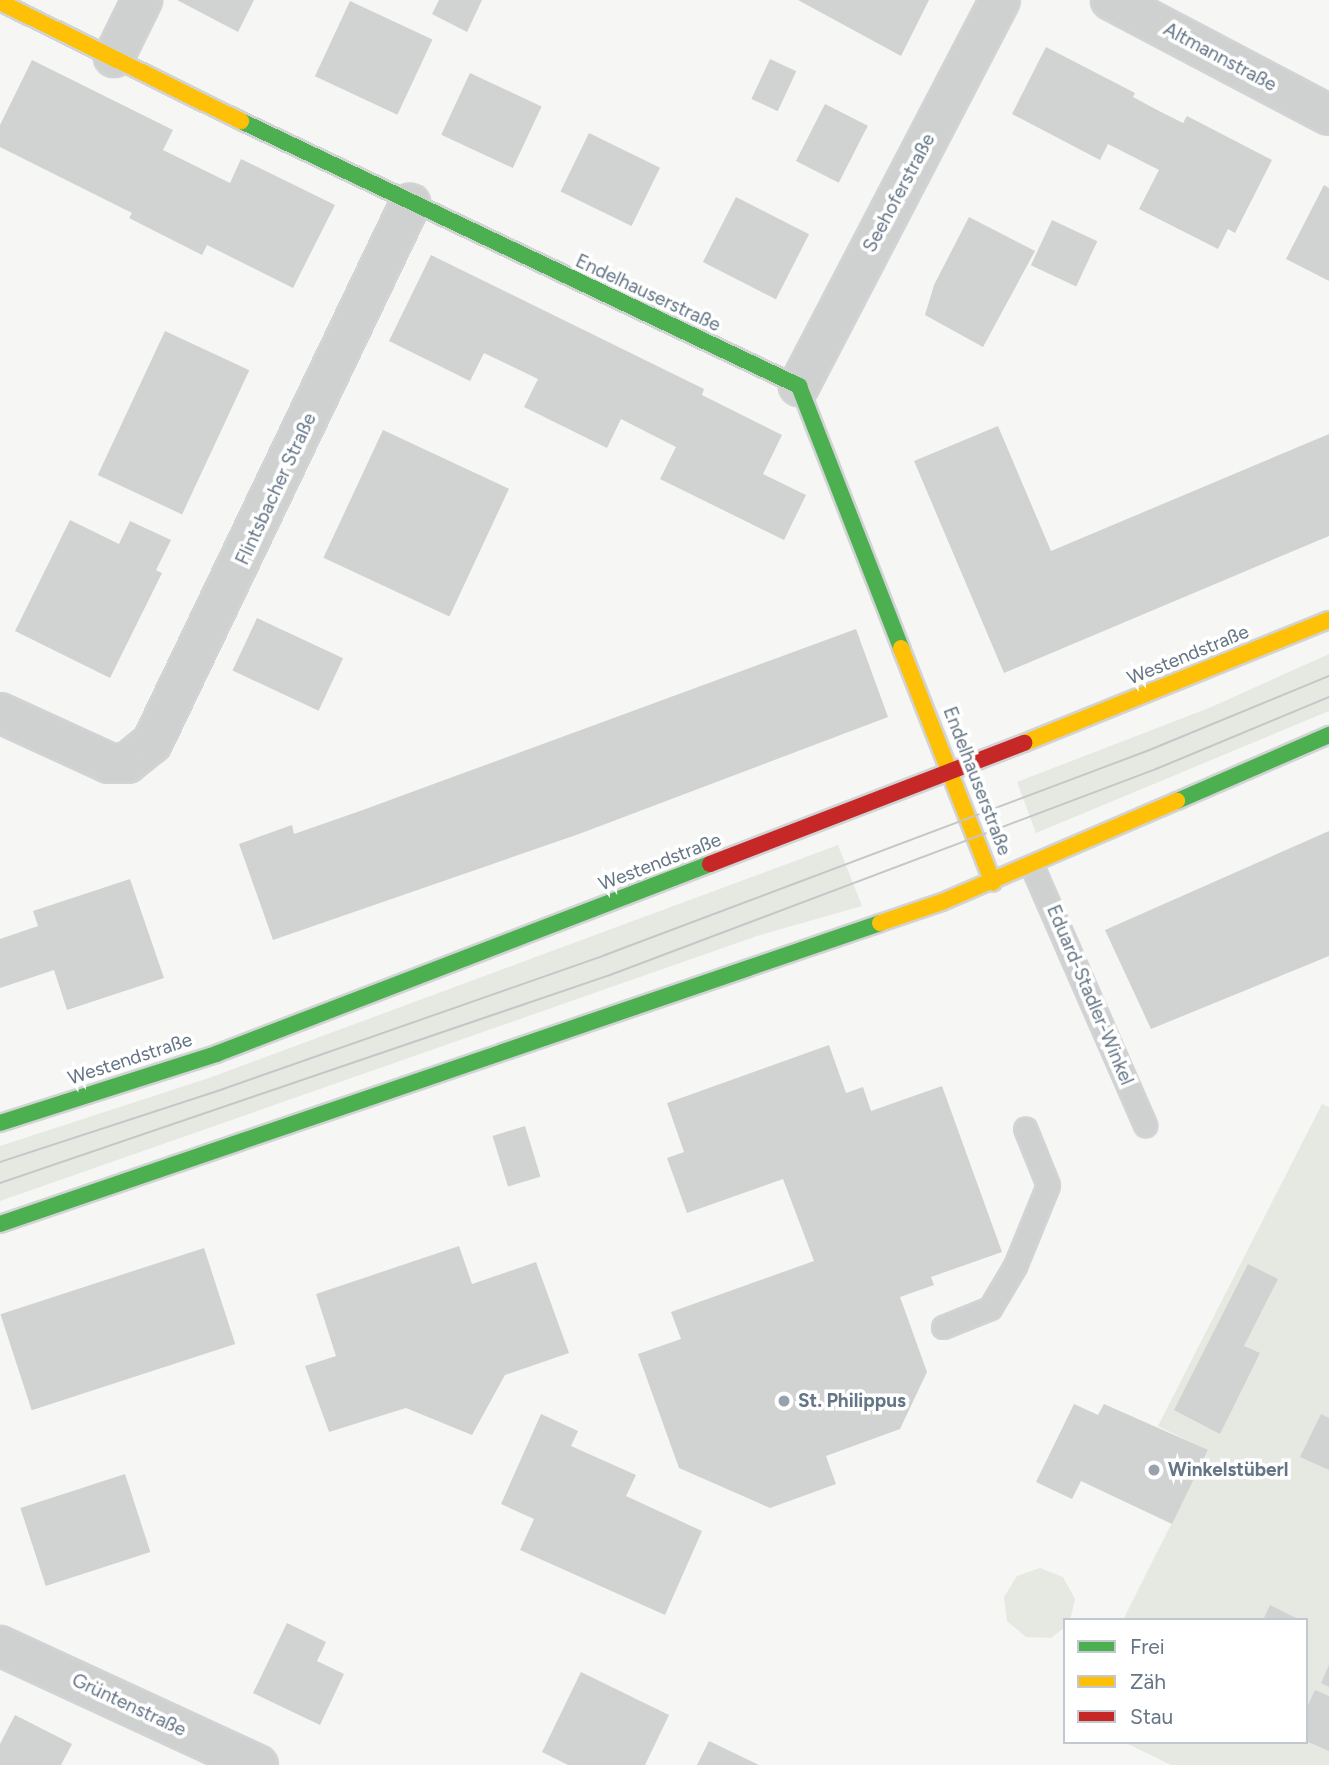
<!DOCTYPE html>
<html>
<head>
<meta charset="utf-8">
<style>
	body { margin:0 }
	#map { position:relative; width:1329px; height:1765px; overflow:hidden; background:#f6f6f4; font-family:Figtree,sans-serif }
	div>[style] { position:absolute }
	.green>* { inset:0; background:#e5e9e2 }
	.building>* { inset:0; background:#d1d2d2; transform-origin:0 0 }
	.roads { filter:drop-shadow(2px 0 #d1d3d4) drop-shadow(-2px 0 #d1d3d4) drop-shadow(0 2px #d1d3d4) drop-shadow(0 -2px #d1d3d4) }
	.lane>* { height:21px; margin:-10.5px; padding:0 10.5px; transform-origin:10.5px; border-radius:10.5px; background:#cfd1d1 }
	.street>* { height:38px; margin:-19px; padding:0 19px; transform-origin:19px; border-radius:19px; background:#cfd1d1 }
	.fast>* { height:16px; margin:-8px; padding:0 8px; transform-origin:8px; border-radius:8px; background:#4caf50 }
	.slow>* { height:16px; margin:-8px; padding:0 8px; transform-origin:8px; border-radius:8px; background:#ffc107 }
	.jam>* { height:16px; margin:-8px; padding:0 8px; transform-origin:8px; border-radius:8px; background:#c62828 }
	.tram>* { height:2px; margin:-1px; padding:0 1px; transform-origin:1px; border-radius:1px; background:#c5c6c7 }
	.dots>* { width:19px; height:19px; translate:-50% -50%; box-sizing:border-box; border:4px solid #fff; border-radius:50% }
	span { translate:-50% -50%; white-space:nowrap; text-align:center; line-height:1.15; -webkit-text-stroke:7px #fff; paint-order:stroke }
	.street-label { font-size:19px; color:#647586 }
	.poi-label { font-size:19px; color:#647586; font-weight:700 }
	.left { translate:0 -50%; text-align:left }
	.legend { position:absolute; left:1063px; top:1618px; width:245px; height:126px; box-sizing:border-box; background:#fff; border:2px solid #c1c8cf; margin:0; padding:9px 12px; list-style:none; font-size:21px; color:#647586 }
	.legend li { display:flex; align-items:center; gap:14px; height:35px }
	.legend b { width:35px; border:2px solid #c1c8cf }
</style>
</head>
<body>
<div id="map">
	<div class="green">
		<div style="clip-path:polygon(1329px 654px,1329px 711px,1036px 833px,1017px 782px,1209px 708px)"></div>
		<div style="clip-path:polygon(838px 845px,862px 906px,757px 936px,0 1201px,0 1146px,209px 1078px)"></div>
		<div style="clip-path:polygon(1322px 1104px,1329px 1107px,1329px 1765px,1171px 1765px,1124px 1742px,1306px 1742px,1306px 1620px,1123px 1620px,1208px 1451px,1158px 1426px)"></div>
		<div style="clip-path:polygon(1040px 1568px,1063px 1577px,1075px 1599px,1070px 1620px,1065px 1620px,1065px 1627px,1051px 1638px,1026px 1637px,1007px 1621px,1004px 1597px,1017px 1576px)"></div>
	</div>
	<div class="building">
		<div style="clip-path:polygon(177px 0,254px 0,238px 32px)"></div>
		<div style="clip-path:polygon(439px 0,482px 0,467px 32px,432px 14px)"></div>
		<div style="clip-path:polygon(798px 0,929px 0,901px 56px)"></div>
		<div style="left:350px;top:1px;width:91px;height:83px;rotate:25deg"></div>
		<div style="clip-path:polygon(1046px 47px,1135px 93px,1133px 97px,1159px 111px,1183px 123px,1187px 116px,1272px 160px,1235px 233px,1228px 229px,1218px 249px,1139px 209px,1159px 170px,1108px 144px,1100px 160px,1012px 114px)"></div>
		<div style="left:770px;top:59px;width:29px;height:44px;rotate:25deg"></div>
		<div style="clip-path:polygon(32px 60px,173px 130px,163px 150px,230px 183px,241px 159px,335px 205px,293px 288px,207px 245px,202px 255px,129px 218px,132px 213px,0 147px,0 125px)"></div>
		<div style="left:470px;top:73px;width:79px;height:68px;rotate:25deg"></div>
		<div style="left:825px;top:104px;width:48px;height:64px;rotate:27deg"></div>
		<div style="left:589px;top:133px;width:79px;height:65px;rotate:26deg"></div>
		<div style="clip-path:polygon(1324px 185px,1329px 188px,1329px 281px,1286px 259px)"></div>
		<div style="left:736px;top:197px;width:82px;height:73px;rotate:27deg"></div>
		<div style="clip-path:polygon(969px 217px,1035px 251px,983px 347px,925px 315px,934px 285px)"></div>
		<div style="left:1052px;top:220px;width:50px;height:50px;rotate:25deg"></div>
		<div style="clip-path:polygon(431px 255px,704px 389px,702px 395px,782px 435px,763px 474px,806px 495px,784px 540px,660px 479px,676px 447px,621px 419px,607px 448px,524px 407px,538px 379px,484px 353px,470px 381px,389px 341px)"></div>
		<div style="left:165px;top:331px;width:93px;height:159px;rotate:25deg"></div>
		<div style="clip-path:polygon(998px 426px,1051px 551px,1329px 434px,1329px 536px,1004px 673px,914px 461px)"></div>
		<div style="left:383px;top:430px;width:139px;height:141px;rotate:25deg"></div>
		<div style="clip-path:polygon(70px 520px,119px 544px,130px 521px,171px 540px,156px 570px,162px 573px,110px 678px,15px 631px)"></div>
		<div style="left:257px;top:618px;width:95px;height:58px;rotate:25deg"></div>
		<div style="clip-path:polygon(856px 629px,888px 717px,579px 834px,273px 940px,239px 844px,292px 825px,294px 834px,360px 811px)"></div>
		<div style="clip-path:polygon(1329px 831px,1329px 956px,1151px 1029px,1105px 930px)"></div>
		<div style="clip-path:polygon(130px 879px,164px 978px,67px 1010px,54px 970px,0 988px,0 939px,38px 926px,33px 911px)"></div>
		<div style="clip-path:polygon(829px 1045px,846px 1093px,863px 1087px,871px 1111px,942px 1086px,1002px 1252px,931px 1277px,934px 1285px,900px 1297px,927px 1372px,900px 1429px,826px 1456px,836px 1484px,770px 1508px,679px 1468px,638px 1354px,681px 1339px,671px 1312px,814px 1261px,783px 1179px,687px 1213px,667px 1158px,684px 1152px,667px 1103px)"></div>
		<div style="left:525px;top:1126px;width:53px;height:34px;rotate:73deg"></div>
		<div style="clip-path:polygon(459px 1246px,472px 1284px,536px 1262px,569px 1353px,505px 1375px,472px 1435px,406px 1408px,329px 1432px,305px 1366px,336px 1356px,316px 1294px)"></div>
		<div style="left:204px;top:1248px;width:101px;height:214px;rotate:72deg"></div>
		<div style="clip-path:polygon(1248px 1264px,1278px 1279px,1244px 1346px,1260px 1353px,1220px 1434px,1174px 1410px)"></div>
		<div style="clip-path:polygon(1074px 1404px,1098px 1415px,1104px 1404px,1208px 1450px,1172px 1524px,1081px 1481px,1072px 1499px,1036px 1482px)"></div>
		<div style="clip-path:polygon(541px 1414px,578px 1431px,571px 1446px,636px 1475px,626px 1496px,702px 1531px,665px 1615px,520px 1550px,534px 1519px,501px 1504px)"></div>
		<div style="clip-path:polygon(1321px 1414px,1329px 1418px,1329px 1470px,1300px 1457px)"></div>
		<div style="left:125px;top:1474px;width:82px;height:110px;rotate:72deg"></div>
		<div style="clip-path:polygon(1270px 1605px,1300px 1620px,1263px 1620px)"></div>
		<div style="clip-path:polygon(287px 1623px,326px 1642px,317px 1661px,344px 1674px,320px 1725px,253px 1693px)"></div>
		<div style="clip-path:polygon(1329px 1665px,1329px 1687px,1321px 1683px)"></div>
		<div style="clip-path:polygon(581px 1672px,669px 1715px,645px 1765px,568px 1765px,542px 1752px)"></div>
		<div style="clip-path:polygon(1315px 1690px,1329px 1696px,1329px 1751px,1306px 1741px,1306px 1709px)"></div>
		<div style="clip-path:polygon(15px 1715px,72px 1744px,61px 1765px,0 1765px,0 1744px)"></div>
		<div style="clip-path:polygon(709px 1741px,759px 1765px,697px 1765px)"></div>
	</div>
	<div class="roads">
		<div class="lane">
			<div style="left:1032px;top:866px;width:283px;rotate:66.4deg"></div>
			<div style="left:943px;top:1327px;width:51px;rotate:-22deg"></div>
			<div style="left:990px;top:1308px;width:49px;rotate:-59.2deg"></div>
			<div style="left:1015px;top:1266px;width:87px;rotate:-67.8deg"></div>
			<div style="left:1048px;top:1185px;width:61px;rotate:-112deg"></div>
		</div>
		<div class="street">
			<div style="left:1111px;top:0;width:246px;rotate:27.8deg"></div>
			<div style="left:114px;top:57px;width:64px;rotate:-63.8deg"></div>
			<div style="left:799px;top:386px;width:435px;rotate:-62.5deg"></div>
			<div style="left:0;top:713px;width:120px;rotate:24.6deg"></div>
			<div style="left:109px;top:763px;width:18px"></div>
			<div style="left:127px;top:763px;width:32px;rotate:-39deg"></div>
			<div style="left:152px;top:743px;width:598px;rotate:-64.42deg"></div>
			<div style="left:0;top:1646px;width:284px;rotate:24.8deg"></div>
		</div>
		<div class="fast">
			<div style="left:241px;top:121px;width:618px;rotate:25.4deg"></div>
			<div style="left:799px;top:386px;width:281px;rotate:68.7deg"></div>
			<div style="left:1177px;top:801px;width:166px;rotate:-23.5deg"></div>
			<div style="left:0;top:1123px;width:227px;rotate:-17.7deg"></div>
			<div style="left:216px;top:1054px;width:529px;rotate:-21.04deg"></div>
			<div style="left:0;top:1224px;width:930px;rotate:-18.88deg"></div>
		</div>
		<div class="slow">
			<div style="left:0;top:2px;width:269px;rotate:26.3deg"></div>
			<div style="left:901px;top:648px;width:252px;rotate:68.6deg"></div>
			<div style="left:1024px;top:743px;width:329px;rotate:-22deg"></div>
			<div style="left:880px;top:923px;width:65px;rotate:-18.7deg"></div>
			<div style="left:942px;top:902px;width:256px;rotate:-23.3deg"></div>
		</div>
		<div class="jam">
			<div style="left:710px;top:864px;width:337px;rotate:-21.1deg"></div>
		</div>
	</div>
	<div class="tram">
		<div style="left:0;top:1162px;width:235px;rotate:-18.1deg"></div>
		<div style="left:223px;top:1089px;width:405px;rotate:-19.3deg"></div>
		<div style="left:605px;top:955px;width:579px;rotate:-20.63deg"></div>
		<div style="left:1147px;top:751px;width:197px;rotate:-22.4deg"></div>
		<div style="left:0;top:1183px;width:644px;rotate:-18.83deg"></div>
		<div style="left:610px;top:975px;width:584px;rotate:-20.67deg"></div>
		<div style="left:1156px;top:769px;width:187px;rotate:-22.6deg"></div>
	</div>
	<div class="dots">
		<div style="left:784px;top:1401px;background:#97a2ac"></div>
		<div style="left:1154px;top:1470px;background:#97a2ac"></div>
	</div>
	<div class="street-label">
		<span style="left:1220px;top:57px;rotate:28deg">Altmannstraße</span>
		<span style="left:899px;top:193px;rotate:-62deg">Seehoferstraße</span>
		<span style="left:648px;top:293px;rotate:25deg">Endelhauserstraße</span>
		<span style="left:276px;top:489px;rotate:-65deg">Flintsbacher Straße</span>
		<span style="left:1188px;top:655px;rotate:-22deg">Westendstraße</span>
		<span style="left:977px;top:781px;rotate:69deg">Endelhauserstraße</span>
		<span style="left:660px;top:862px;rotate:-21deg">Westendstraße</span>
		<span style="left:1090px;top:995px;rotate:67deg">Eduard-Stadler-Winkel</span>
		<span style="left:130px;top:1059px;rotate:-18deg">Westendstraße</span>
		<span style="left:129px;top:1705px;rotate:25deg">Grüntenstraße</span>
	</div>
	<div class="poi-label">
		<span class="left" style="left:798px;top:1401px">St. Philippus</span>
		<span class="left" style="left:1168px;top:1470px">Winkelstüberl</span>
	</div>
	<ul class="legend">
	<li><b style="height:9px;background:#4caf50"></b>Frei</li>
	<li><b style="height:9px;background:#ffc107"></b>Zäh</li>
	<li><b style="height:9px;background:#c62828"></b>Stau</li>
	</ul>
</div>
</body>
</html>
